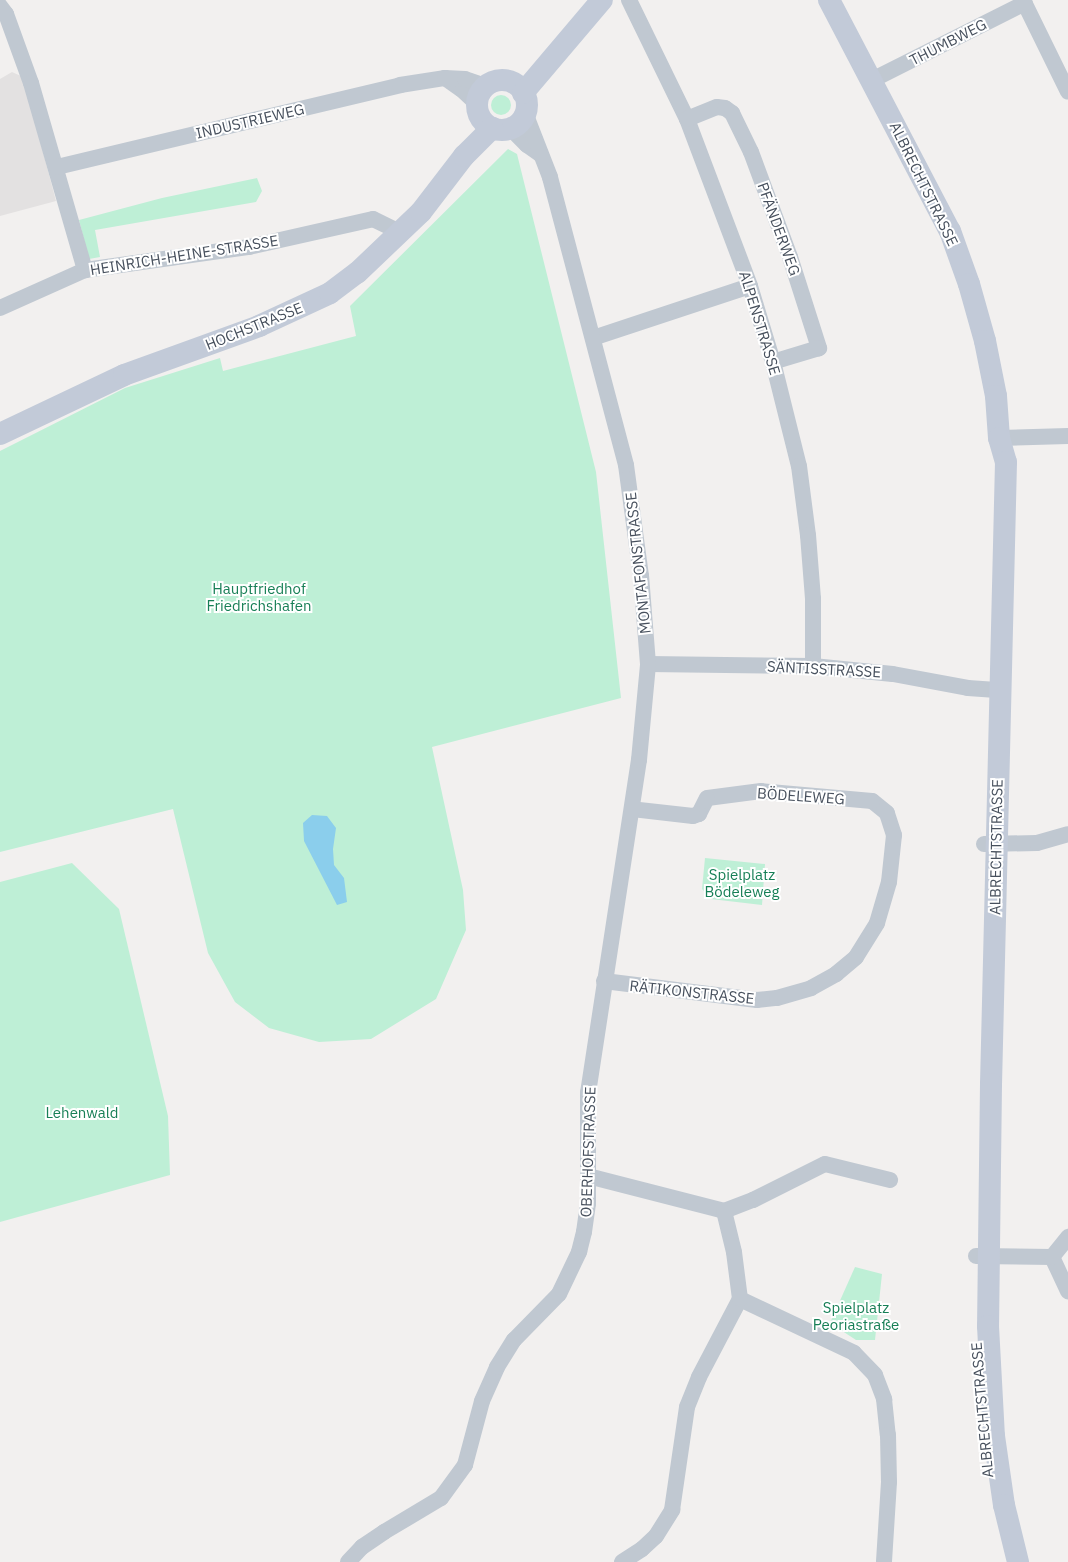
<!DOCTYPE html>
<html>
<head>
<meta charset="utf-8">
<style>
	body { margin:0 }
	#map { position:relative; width:1068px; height:1562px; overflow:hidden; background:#f2f0ef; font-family:"IBM Plex Sans",sans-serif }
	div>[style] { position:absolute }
	.education>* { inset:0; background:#e3e1e1 }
	.green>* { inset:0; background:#beefd6 }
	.round { border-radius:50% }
	.water>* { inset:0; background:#8bceec }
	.minor>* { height:16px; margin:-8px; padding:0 8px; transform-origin:8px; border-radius:8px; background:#c0c8d1 }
	.secondary>* { height:22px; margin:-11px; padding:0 11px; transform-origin:11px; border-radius:11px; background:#c2cad8 }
	.secondary>.ring { margin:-11px; padding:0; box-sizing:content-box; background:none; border:22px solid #c2cad8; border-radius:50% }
	span { translate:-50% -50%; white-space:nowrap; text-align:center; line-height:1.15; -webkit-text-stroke:4px #fff; paint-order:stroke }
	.street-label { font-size:15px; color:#47505d }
	.park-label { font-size:15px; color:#177f56 }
</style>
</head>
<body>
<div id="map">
	<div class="education">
		<div style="clip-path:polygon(12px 72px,23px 77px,56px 201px,0 216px,0 79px)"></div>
	</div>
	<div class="green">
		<div class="round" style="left:491px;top:95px;width:20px;height:20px"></div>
		<div style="clip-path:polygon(508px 149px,517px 154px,596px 472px,621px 698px,432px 747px,463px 890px,466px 930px,436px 999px,371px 1039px,319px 1042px,269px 1028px,235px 1002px,208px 953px,173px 809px,0 852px,0 451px,125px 388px,220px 358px,223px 371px,356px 336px,350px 306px)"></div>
		<div style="clip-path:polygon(257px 178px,262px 191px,256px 202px,95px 230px,100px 257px,89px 259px,79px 220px,162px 198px)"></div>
		<div style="clip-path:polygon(705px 858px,765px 864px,762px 905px,711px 899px,702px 889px)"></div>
		<div style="clip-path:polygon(72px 863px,119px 909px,168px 1116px,170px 1175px,0 1222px,0 882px)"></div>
		<div style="clip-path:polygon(855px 1267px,882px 1274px,875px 1340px,856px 1340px,830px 1323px)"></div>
	</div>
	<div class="water">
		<div style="clip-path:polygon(312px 815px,327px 816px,336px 828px,333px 849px,334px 865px,344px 878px,347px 902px,337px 905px,304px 841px,303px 823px)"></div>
	</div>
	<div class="minor">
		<div style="left:629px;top:0;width:132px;rotate:64deg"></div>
		<div style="left:687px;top:119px;width:178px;rotate:69.3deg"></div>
		<div style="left:750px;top:286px;width:79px;rotate:73.2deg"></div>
		<div style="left:773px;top:362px;width:107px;rotate:76deg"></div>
		<div style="left:799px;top:466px;width:70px;rotate:82.6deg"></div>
		<div style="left:808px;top:535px;width:64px;rotate:85.5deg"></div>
		<div style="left:813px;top:599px;width:67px;rotate:90deg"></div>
		<div style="left:1023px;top:0;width:102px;rotate:63.9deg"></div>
		<div style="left:0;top:6px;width:10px;rotate:53deg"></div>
		<div style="left:6px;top:14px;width:73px;rotate:70.1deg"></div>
		<div style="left:31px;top:83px;width:195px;rotate:73.9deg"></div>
		<div style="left:445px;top:78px;width:19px;rotate:35deg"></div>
		<div style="left:461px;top:89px;width:22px;rotate:43deg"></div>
		<div style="left:872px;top:80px;width:171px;rotate:-26.7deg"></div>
		<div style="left:687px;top:119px;width:32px;rotate:-22deg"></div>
		<div style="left:717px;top:107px;width:8px;rotate:7deg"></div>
		<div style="left:725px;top:108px;width:9px;rotate:36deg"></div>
		<div style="left:732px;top:113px;width:43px;rotate:64deg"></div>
		<div style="left:751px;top:152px;width:112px;rotate:69.6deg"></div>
		<div style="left:790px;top:257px;width:96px;rotate:72.3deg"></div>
		<div style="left:819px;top:348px;width:48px;rotate:163.1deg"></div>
		<div style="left:510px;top:128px;width:24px;rotate:45deg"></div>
		<div style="left:527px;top:145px;width:16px;rotate:35deg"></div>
		<div style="left:57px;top:167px;width:353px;rotate:-13.4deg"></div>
		<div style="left:400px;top:85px;width:46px;rotate:-8.8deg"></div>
		<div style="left:445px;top:78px;width:20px;rotate:3deg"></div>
		<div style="left:465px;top:79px;width:21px;rotate:19deg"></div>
		<div style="left:0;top:308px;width:93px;rotate:-24.1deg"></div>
		<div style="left:85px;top:270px;width:166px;rotate:-8deg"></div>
		<div style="left:249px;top:247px;width:127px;rotate:-12.7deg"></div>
		<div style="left:373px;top:219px;width:30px;rotate:26deg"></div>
		<div style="left:593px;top:338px;width:165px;rotate:-18.3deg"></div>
		<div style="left:999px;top:438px;width:69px;rotate:-1.7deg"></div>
		<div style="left:648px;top:664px;width:165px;rotate:0.7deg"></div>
		<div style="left:813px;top:666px;width:80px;rotate:5.7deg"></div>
		<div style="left:893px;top:674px;width:76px;rotate:10.6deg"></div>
		<div style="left:968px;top:688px;width:32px;rotate:4deg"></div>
		<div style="left:984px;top:844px;width:53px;rotate:-1.1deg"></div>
		<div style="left:1037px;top:843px;width:32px;rotate:-16deg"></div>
		<div style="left:604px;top:981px;width:154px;rotate:7.1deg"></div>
		<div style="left:757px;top:1000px;width:20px;rotate:-6deg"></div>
		<div style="left:777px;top:998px;width:35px;rotate:-16deg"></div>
		<div style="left:811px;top:988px;width:29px;rotate:-29deg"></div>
		<div style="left:836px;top:974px;width:26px;rotate:-40deg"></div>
		<div style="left:856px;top:957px;width:40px;rotate:-58deg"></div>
		<div style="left:877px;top:923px;width:43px;rotate:-73.7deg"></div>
		<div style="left:889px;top:882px;width:47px;rotate:-83.9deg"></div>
		<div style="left:894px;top:835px;width:23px;rotate:-108deg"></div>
		<div style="left:887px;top:813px;width:19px;rotate:-141deg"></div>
		<div style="left:872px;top:801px;width:111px;rotate:-174.9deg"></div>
		<div style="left:761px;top:791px;width:54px;rotate:172.6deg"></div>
		<div style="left:707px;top:798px;width:18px;rotate:117deg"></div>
		<div style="left:699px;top:814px;width:6px;rotate:162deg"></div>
		<div style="left:693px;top:816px;width:61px;rotate:-173.5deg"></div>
		<div style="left:588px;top:1176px;width:140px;rotate:14.4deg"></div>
		<div style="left:724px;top:1211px;width:31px;rotate:-21deg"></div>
		<div style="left:753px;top:1200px;width:80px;rotate:-26.6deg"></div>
		<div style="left:825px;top:1164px;width:67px;rotate:13.8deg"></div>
		<div style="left:976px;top:1256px;width:76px;rotate:0.8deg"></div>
		<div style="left:1052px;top:1257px;width:38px;rotate:65deg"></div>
		<div style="left:1052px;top:1257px;width:26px;rotate:-51deg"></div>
		<div style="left:740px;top:1299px;width:126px;rotate:25.3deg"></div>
		<div style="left:854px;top:1353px;width:30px;rotate:46deg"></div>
		<div style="left:875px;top:1375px;width:26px;rotate:69deg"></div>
		<div style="left:884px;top:1399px;width:36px;rotate:84deg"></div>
		<div style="left:888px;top:1435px;width:47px;rotate:88.8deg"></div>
		<div style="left:889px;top:1482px;width:80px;rotate:93.6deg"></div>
		<div style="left:348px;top:1562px;width:21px;rotate:-47deg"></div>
		<div style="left:362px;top:1547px;width:27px;rotate:-34deg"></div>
		<div style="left:384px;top:1532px;width:66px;rotate:-30.8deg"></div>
		<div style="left:441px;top:1498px;width:41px;rotate:-54deg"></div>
		<div style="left:465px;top:1465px;width:66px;rotate:-75.1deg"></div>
		<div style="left:482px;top:1401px;width:37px;rotate:-66deg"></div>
		<div style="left:497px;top:1367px;width:32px;rotate:-58deg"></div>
		<div style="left:514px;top:1340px;width:64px;rotate:-45.6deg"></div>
		<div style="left:559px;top:1294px;width:47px;rotate:-64.5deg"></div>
		<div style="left:579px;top:1252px;width:21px;rotate:-76deg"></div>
		<div style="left:584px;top:1232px;width:29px;rotate:-82deg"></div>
		<div style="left:588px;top:1203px;width:110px;rotate:-90deg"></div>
		<div style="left:588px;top:1093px;width:337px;rotate:-81.3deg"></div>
		<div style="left:639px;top:760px;width:96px;rotate:-84.6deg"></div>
		<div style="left:648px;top:664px;width:88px;rotate:-94.5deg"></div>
		<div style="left:641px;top:576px;width:112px;rotate:-97.7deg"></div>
		<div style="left:626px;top:465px;width:298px;rotate:-104.8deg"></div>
		<div style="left:550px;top:177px;width:69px;rotate:-111.3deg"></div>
		<div style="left:622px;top:1562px;width:24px;rotate:-33deg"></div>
		<div style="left:642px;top:1549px;width:19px;rotate:-43deg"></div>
		<div style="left:656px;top:1536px;width:31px;rotate:-58deg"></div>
		<div style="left:672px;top:1510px;width:104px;rotate:-81.7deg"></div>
		<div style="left:687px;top:1407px;width:32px;rotate:-68deg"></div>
		<div style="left:699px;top:1377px;width:88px;rotate:-62.3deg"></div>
		<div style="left:740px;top:1299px;width:47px;rotate:-97.3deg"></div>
		<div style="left:734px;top:1252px;width:42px;rotate:-103.7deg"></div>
	</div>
	<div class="secondary">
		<div style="left:829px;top:0;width:261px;rotate:62.4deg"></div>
		<div style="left:950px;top:231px;width:56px;rotate:70.3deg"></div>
		<div style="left:969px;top:284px;width:59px;rotate:74.3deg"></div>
		<div style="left:985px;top:341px;width:56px;rotate:78.7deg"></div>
		<div style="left:996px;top:396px;width:42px;rotate:85.9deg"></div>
		<div style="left:999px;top:438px;width:25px;rotate:74deg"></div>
		<div style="left:1006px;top:462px;width:622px;rotate:91.38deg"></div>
		<div style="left:991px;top:1084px;width:242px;rotate:90.7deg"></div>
		<div style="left:988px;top:1326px;width:110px;rotate:86.9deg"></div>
		<div style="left:994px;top:1436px;width:70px;rotate:81.8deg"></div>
		<div style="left:1004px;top:1505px;width:59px;rotate:76.2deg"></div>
		<div class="ring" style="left:477px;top:80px;width:28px;height:28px"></div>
		<div style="left:523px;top:93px;width:122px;rotate:-49.7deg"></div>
		<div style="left:0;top:434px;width:137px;rotate:-25.4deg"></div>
		<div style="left:124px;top:375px;width:144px;rotate:-19.9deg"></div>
		<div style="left:259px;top:326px;width:78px;rotate:-24.9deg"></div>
		<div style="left:330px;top:293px;width:34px;rotate:-37deg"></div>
		<div style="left:357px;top:273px;width:88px;rotate:-43.6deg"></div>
		<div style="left:421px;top:212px;width:71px;rotate:-52.5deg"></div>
		<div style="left:464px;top:156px;width:40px;rotate:-45deg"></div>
	</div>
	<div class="street-label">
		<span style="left:948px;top:42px;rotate:-27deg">THUMBWEG</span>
		<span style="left:250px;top:121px;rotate:-13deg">INDUSTRIEWEG</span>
		<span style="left:924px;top:184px;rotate:64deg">ALBRECHTSTRASSE</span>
		<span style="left:779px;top:229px;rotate:70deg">PFÄNDERWEG</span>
		<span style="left:184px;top:255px;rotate:-9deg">HEINRICH-HEINE-STRASSE</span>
		<span style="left:760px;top:323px;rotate:73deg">ALPENSTRASSE</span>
		<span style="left:254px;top:326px;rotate:-22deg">HOCHSTRASSE</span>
		<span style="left:638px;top:563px;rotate:-96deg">MONTAFONSTRASSE</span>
		<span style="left:824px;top:669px;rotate:3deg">SÄNTISSTRASSE</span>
		<span style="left:801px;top:796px;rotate:4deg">BÖDELEWEG</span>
		<span style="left:996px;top:847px;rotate:-89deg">ALBRECHTSTRASSE</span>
		<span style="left:692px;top:992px;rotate:6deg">RÄTIKONSTRASSE</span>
		<span style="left:588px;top:1152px;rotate:-88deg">OBERHOFSTRASSE</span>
		<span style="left:982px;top:1410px;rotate:-95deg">ALBRECHTSTRASSE</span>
	</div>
	<div class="park-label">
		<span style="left:259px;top:597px">Hauptfriedhof<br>Friedrichshafen</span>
		<span style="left:742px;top:883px">Spielplatz<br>Bödeleweg</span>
		<span style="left:82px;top:1113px">Lehenwald</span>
		<span style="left:856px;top:1316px">Spielplatz<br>Peoriastraße</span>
	</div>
</div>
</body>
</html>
